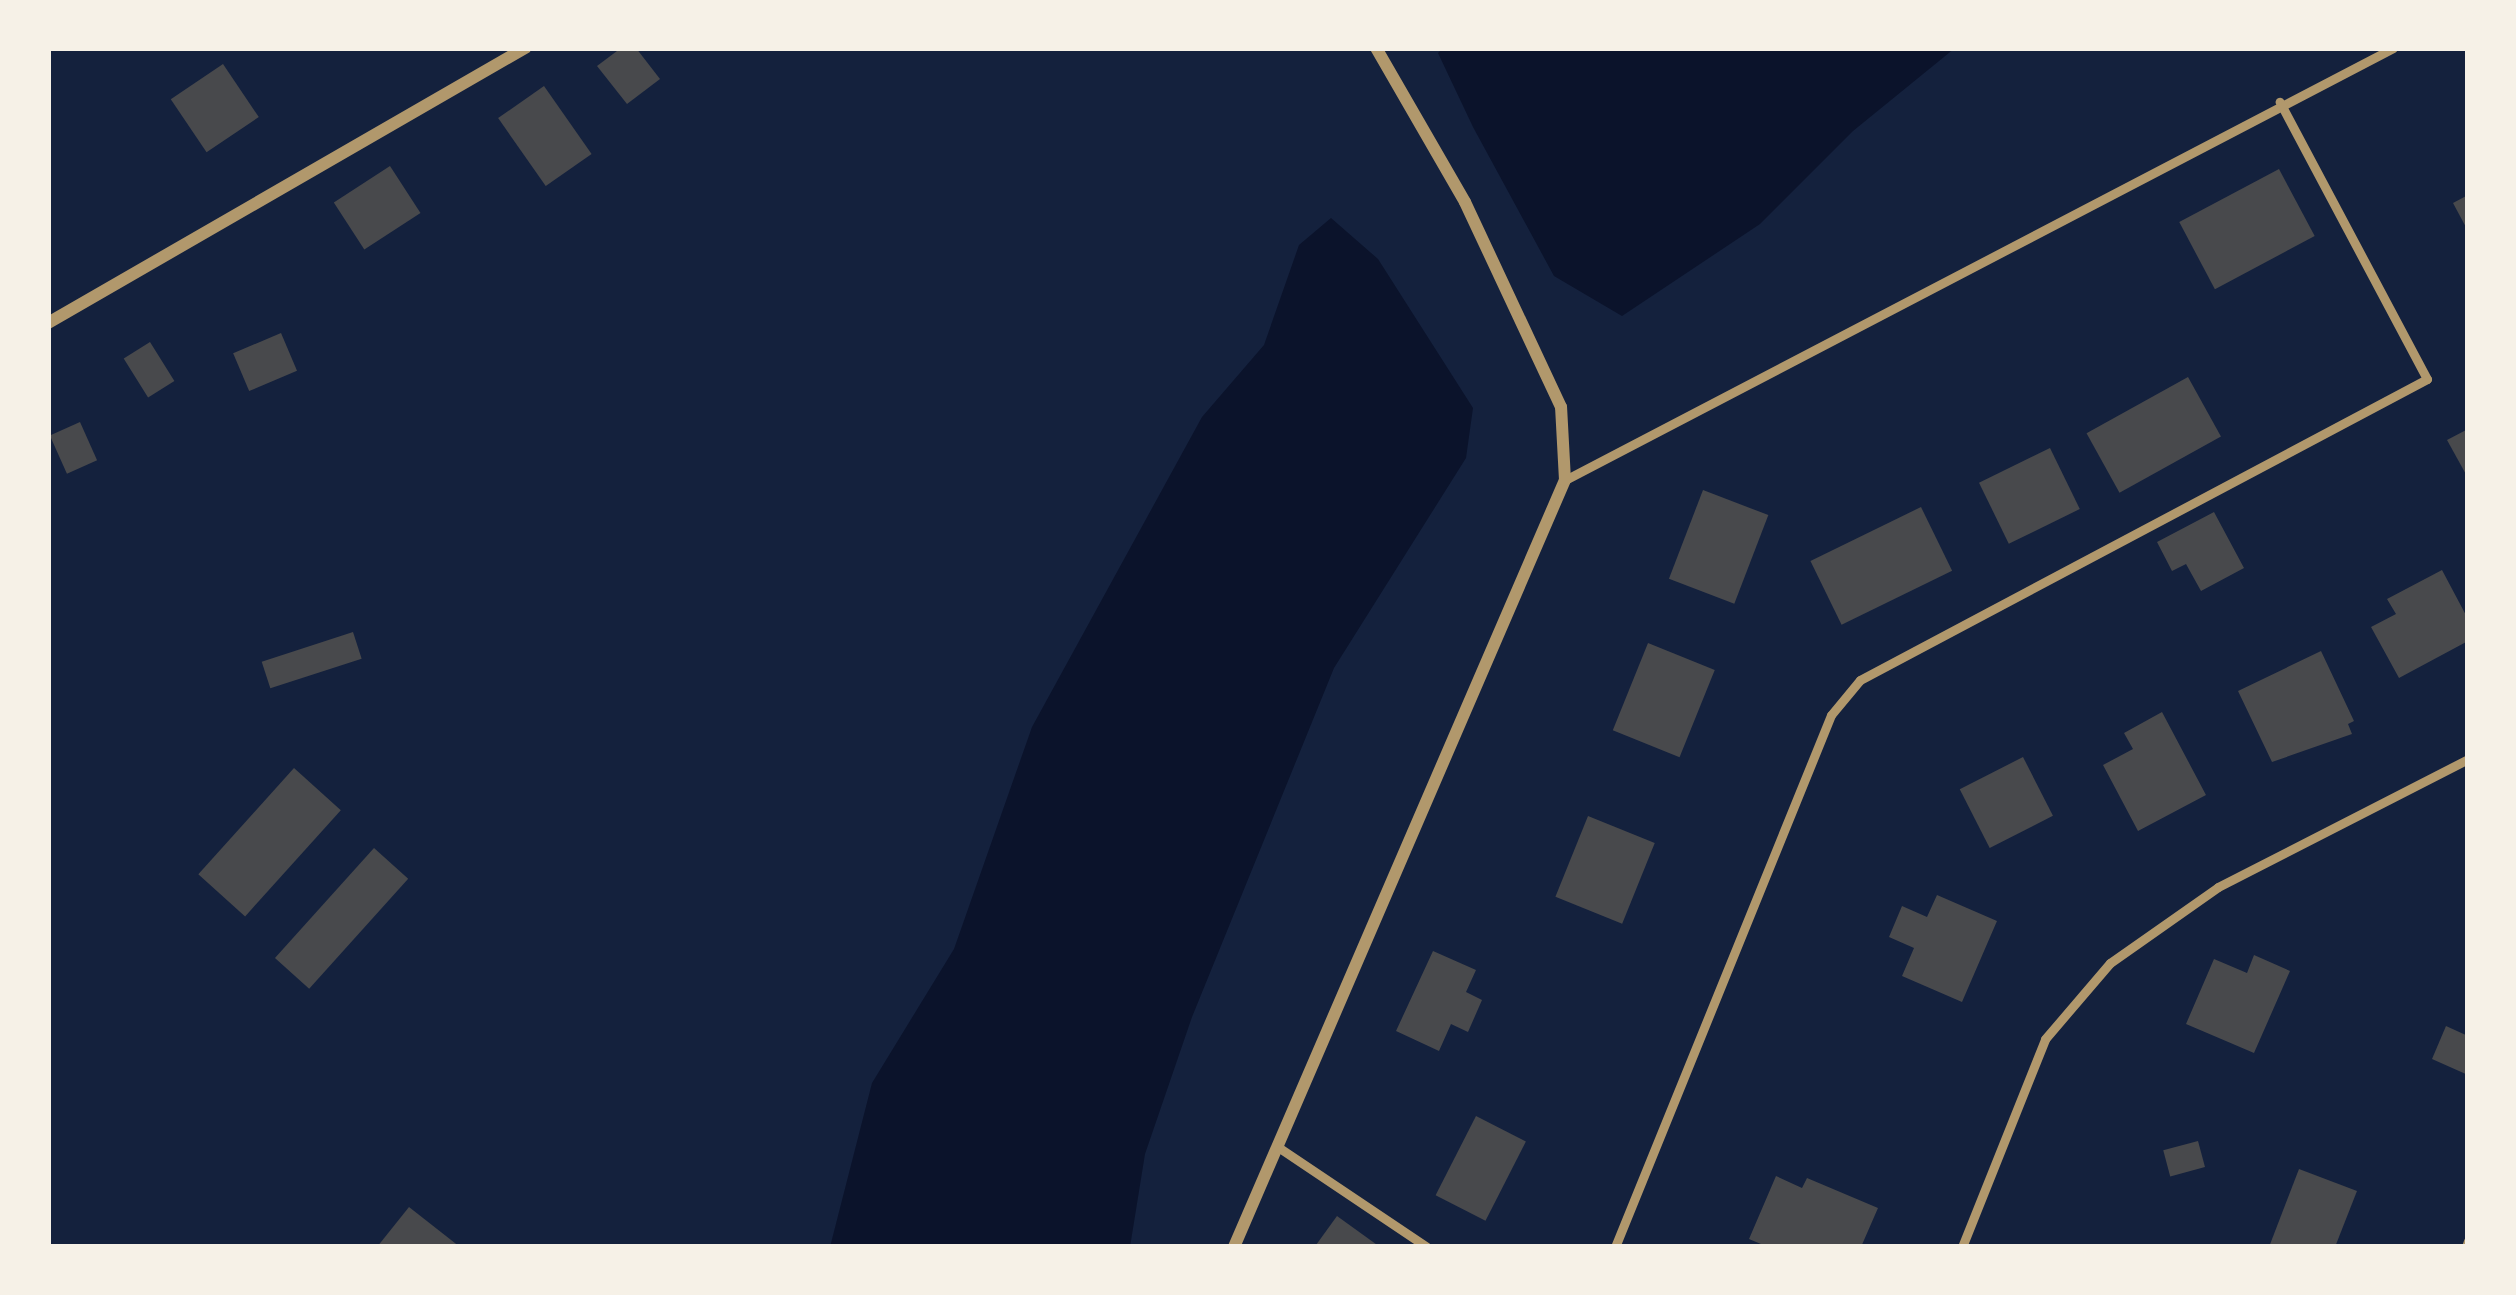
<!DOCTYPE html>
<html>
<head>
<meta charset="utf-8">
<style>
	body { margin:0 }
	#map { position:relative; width:2516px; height:1295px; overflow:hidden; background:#14213d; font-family:Overpass,sans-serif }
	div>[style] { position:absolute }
	.water>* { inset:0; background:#0b132b }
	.building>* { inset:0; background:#48494c; transform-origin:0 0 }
	.service>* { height:9px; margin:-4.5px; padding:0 4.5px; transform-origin:4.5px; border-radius:4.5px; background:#b1986c }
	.minor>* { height:12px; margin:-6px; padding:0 6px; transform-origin:6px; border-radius:6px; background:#b1986c }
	span { translate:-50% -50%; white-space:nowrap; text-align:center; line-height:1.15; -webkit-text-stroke:9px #f6f1e7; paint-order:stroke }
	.frame { position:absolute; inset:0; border:51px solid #f6f1e7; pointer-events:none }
</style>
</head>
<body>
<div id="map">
	<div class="water">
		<div style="clip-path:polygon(1443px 48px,1955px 48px,1853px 131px,1760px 224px,1622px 316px,1554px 276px,1473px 127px,1438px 53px)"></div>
		<div style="clip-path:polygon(1331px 218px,1378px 259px,1473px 408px,1466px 458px,1334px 668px,1192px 1017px,1145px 1154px,1130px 1247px,830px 1247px,872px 1083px,954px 949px,1032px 727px,1202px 417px,1264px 345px,1299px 245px)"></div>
	</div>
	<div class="building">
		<div style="clip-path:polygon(621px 48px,636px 48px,660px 79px,627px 104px,597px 66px)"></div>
		<div style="left:223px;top:64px;width:64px;height:63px;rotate:56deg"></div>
		<div style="left:544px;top:86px;width:83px;height:56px;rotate:55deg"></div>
		<div style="left:390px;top:166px;width:56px;height:67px;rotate:57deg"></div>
		<div style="left:2279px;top:169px;width:76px;height:113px;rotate:62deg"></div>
		<div style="clip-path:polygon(2468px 195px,2468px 231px,2453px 203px)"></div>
		<div style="left:281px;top:333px;width:41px;height:52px;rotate:67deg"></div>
		<div style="left:150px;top:342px;width:46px;height:31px;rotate:58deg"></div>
		<div style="left:2188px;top:377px;width:68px;height:116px;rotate:61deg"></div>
		<div style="left:80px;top:422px;width:42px;height:33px;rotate:66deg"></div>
		<div style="clip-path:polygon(2468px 429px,2468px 478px,2447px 440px)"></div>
		<div style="left:2050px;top:448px;width:68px;height:79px;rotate:64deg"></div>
		<div style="left:1703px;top:490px;width:70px;height:95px;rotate:21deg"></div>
		<div style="left:1921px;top:507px;width:71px;height:123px;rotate:64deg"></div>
		<div style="clip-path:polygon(2214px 512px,2244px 568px,2201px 591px,2186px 564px,2172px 571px,2157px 542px)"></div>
		<div style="clip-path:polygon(2442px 570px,2468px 619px,2468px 641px,2399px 678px,2371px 627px,2396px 614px,2387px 599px)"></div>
		<div style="left:353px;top:632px;width:28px;height:96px;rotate:72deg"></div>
		<div style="left:1648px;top:643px;width:72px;height:94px;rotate:22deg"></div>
		<div style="clip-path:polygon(2321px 651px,2354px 721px,2348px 724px,2352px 734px,2272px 762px,2238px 691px)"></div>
		<div style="clip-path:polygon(2162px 712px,2206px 795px,2138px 831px,2103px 765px,2133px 749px,2124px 733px)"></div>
		<div style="left:2023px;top:757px;width:66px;height:71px;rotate:63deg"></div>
		<div style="left:294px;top:768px;width:63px;height:143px;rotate:42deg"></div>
		<div style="left:1588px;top:816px;width:72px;height:87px;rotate:22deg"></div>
		<div style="left:374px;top:848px;width:46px;height:148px;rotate:42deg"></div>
		<div style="clip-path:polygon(1937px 895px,1997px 921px,1962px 1002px,1902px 976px,1914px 948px,1889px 937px,1902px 906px,1927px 917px)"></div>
		<div style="clip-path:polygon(1433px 951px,1476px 970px,1466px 992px,1482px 1000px,1468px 1032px,1451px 1024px,1439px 1051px,1396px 1031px)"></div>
		<div style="clip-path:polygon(2254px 955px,2290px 971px,2254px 1053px,2186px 1024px,2214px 959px,2247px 973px)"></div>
		<div style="clip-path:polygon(2446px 1026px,2468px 1036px,2468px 1075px,2432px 1059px)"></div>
		<div style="left:1476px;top:1116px;width:56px;height:89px;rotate:27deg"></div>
		<div style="left:2198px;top:1141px;width:27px;height:36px;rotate:75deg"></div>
		<div style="clip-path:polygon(2299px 1169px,2357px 1191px,2335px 1247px,2269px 1247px)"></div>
		<div style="clip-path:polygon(1776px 1176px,1802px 1188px,1807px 1178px,1878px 1208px,1861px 1247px,1768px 1247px,1749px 1239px)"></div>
		<div style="clip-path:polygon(409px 1207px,460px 1247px,377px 1247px)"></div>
		<div style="clip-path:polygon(1337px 1216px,1380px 1247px,1316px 1245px)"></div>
	</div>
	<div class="service">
		<div style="left:1565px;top:480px;width:934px;rotate:-27.55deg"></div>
		<div style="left:1278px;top:1147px;width:179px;rotate:33.9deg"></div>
		<div style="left:1615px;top:1247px;width:574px;rotate:-67.9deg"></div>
		<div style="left:1831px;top:715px;width:45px;rotate:-50.4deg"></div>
		<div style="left:1860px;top:680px;width:642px;rotate:-27.96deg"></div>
		<div style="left:2427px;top:379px;width:314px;rotate:-118deg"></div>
		<div style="left:1962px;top:1247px;width:224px;rotate:-68.2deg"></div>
		<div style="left:2045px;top:1039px;width:100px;rotate:-49.5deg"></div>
		<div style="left:2110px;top:963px;width:132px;rotate:-35.1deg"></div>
		<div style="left:2218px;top:887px;width:281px;rotate:-27.1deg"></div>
		<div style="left:2466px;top:1247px;width:6px;rotate:-72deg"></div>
	</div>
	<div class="minor">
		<div style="left:48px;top:323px;width:551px;rotate:-29.96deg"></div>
		<div style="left:1234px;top:1247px;width:835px;rotate:-66.66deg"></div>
		<div style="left:1565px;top:480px;width:73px;rotate:-93.1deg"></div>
		<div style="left:1561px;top:407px;width:226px;rotate:-115.1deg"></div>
		<div style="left:1465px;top:202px;width:178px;rotate:-120deg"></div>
	</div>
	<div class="frame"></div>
</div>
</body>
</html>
